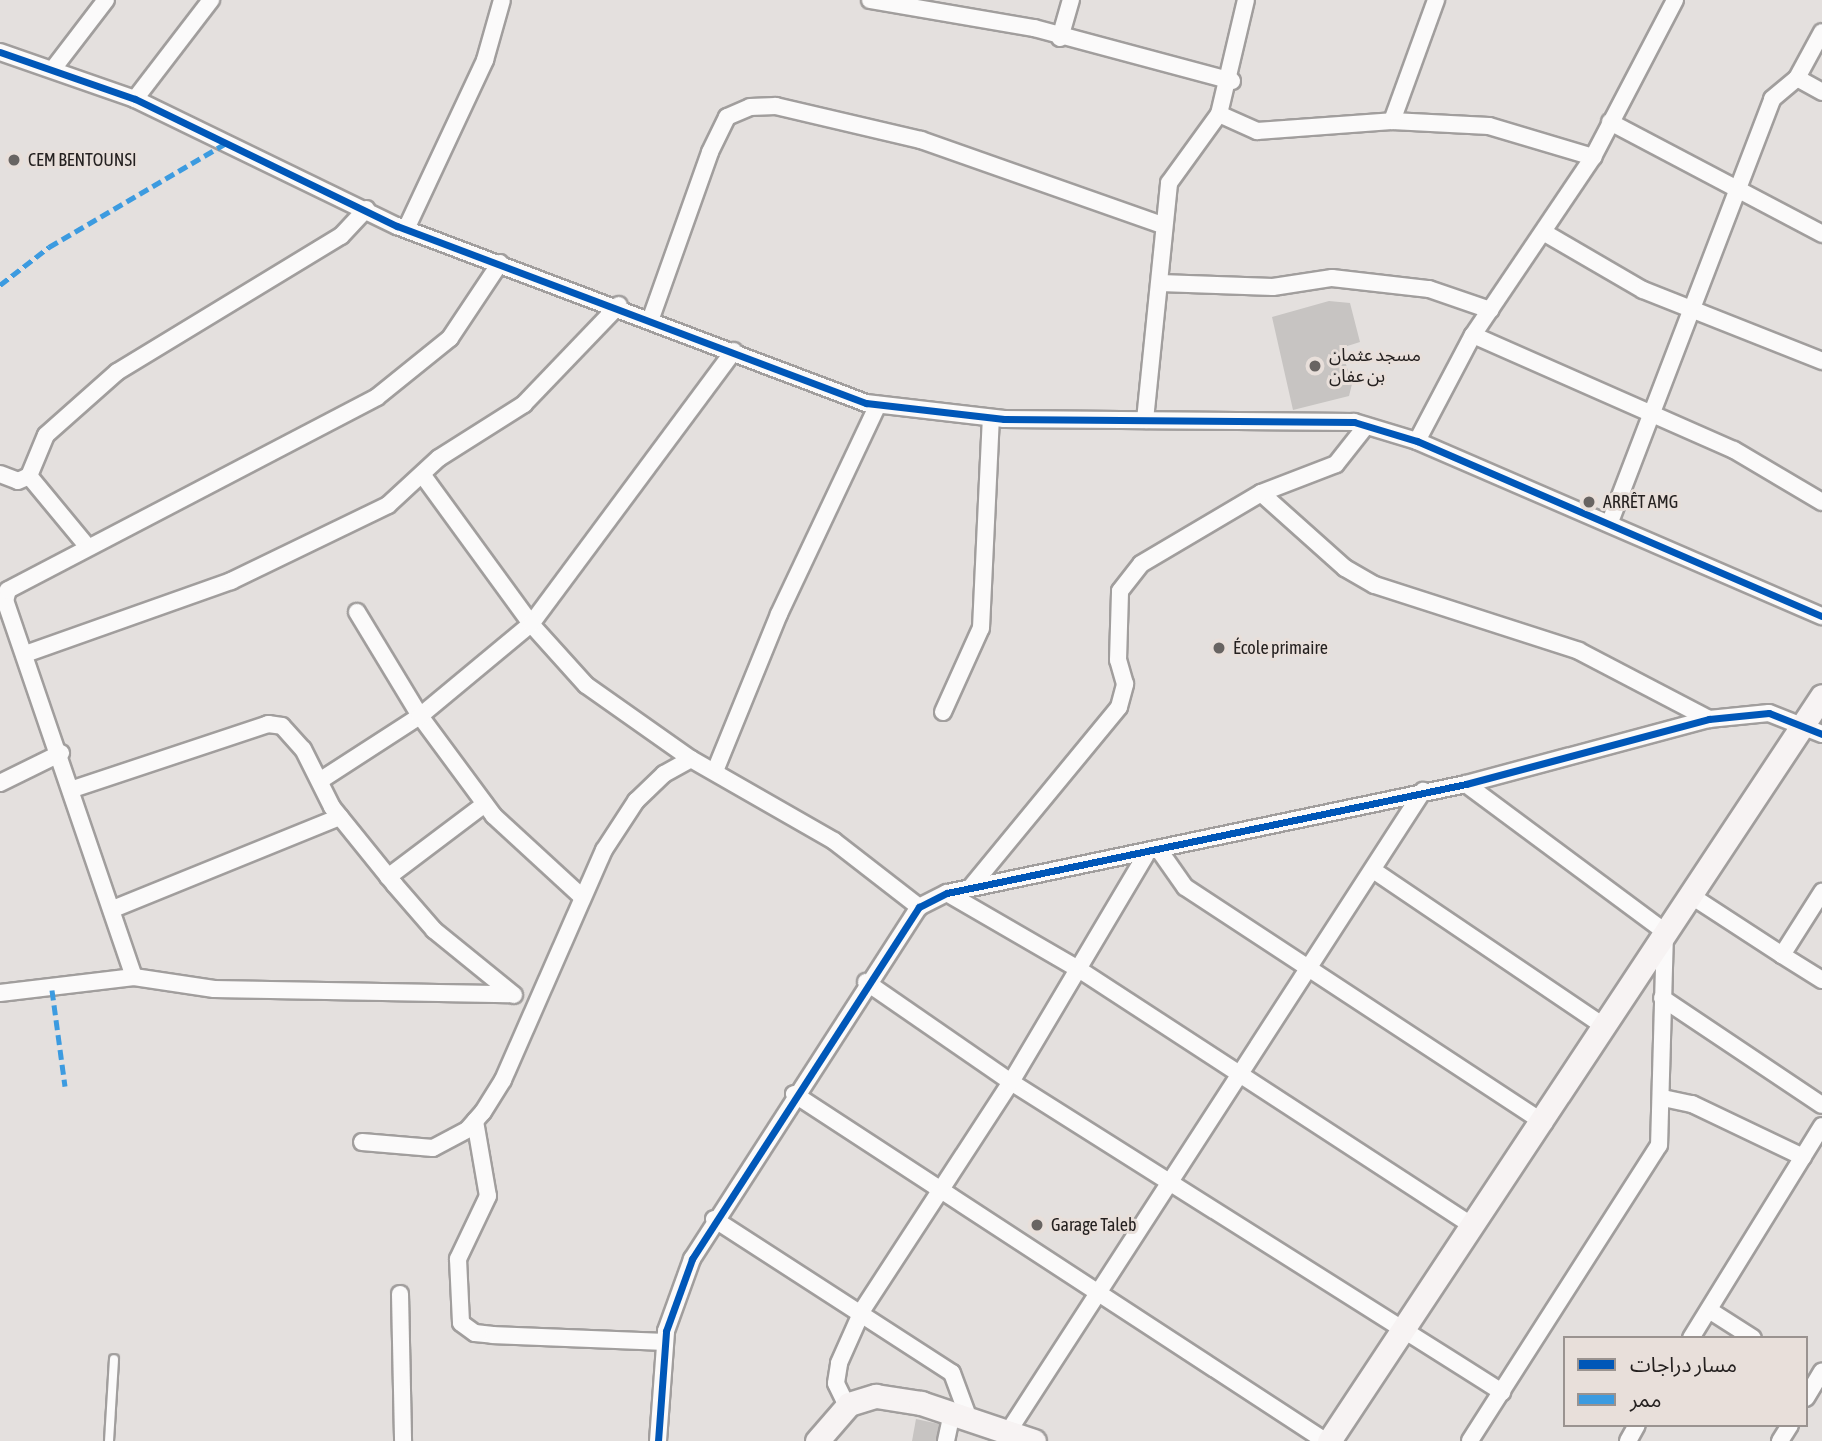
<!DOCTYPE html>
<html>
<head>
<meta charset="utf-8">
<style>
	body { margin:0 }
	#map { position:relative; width:1822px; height:1441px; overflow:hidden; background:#e4e0de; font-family:"Asap Condensed","Noto Sans Arabic",sans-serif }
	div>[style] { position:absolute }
	.building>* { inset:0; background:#c7c4c2 }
	.roads { filter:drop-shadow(2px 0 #a19e9d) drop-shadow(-2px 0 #a19e9d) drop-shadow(0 2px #a19e9d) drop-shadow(0 -2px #a19e9d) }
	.lane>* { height:8px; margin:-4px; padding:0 4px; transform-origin:4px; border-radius:4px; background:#fbfafa }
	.street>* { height:16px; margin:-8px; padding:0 8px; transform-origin:8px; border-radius:8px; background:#fbfafa }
	.secondary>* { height:23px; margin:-11.5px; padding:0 11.5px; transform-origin:11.5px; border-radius:11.5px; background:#f7f3f3 }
	.quiet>* { height:5px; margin-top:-2.5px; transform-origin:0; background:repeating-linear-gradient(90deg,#3c9be0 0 10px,transparent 0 15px) }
	.cycleway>* { height:7px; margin:-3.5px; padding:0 3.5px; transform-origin:3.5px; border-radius:3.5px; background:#0057b8 }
	.dots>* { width:19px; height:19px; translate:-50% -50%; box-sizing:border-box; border:4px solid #e8dfda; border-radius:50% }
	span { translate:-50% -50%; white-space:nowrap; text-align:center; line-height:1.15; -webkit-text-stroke:6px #e8dfda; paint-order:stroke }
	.poi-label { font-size:18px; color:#252120 }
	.left { translate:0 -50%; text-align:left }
	.legend { position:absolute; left:1563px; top:1336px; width:245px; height:91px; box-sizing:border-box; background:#e8dfda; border:2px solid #9a9390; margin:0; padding:9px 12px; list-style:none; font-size:21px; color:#252120 }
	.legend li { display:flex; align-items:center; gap:14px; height:35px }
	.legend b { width:35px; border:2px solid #9a9390 }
</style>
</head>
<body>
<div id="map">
	<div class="building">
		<div style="clip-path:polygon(1329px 301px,1350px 303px,1360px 342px,1341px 348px,1352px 384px,1349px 396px,1293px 410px,1272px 317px)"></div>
		<div style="clip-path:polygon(916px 1419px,939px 1424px,936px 1441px,912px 1441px)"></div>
	</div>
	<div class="roads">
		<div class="lane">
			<div style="left:109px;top:1441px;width:82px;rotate:-86.5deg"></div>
		</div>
		<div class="street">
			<div style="left:870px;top:0;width:166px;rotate:9.7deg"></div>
			<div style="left:1034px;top:28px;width:205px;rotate:15deg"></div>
			<div style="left:1060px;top:38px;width:40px;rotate:-74deg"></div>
			<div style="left:0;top:52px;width:143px;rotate:19.2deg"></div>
			<div style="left:135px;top:99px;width:291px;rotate:25.9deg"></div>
			<div style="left:397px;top:226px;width:501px;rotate:20.68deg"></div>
			<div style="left:866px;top:403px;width:139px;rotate:6.6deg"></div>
			<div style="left:1004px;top:419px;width:350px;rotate:0.5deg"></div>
			<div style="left:1354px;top:422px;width:66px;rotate:16.8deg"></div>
			<div style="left:1417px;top:441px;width:441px;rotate:23.4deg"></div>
			<div style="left:53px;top:69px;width:87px;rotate:-52.5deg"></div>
			<div style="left:1797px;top:78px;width:52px;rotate:-61.5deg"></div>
			<div style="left:135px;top:99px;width:125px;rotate:-52.5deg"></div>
			<div style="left:1219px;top:114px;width:42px;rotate:24.1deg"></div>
			<div style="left:1257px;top:131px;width:135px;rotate:-4.2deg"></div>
			<div style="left:1392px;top:121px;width:97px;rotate:3deg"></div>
			<div style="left:1489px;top:126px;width:109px;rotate:16.6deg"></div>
			<div style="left:1392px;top:121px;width:129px;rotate:-70deg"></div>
			<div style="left:1610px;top:122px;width:240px;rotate:27.8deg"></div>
			<div style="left:406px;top:229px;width:187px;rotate:-64.9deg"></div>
			<div style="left:485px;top:60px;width:62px;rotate:-74.2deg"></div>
			<div style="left:1545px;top:233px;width:113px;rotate:30.2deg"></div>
			<div style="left:1643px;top:290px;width:193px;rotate:21.6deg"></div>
			<div style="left:1160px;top:283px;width:113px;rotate:2deg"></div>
			<div style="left:1273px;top:287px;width:60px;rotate:-8.7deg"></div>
			<div style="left:1332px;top:278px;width:98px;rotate:6.5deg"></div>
			<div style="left:1429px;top:289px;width:65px;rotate:19deg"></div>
			<div style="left:651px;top:318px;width:176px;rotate:-70.4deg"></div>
			<div style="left:710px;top:152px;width:39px;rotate:-64deg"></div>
			<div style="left:727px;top:117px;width:25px;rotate:-23deg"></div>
			<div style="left:750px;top:107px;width:26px;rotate:-2deg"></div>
			<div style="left:776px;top:106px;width:149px;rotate:13.2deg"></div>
			<div style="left:921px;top:140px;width:256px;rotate:19.4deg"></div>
			<div style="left:1473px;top:335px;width:285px;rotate:23.8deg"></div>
			<div style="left:1734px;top:450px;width:102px;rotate:30.6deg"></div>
			<div style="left:1145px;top:420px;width:238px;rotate:-84.2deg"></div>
			<div style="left:1169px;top:183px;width:85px;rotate:-54.1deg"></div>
			<div style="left:1219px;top:114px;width:117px;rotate:-76.7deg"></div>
			<div style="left:1417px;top:441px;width:120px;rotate:-62.2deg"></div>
			<div style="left:1473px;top:335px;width:215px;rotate:-56deg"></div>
			<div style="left:1593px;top:157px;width:177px;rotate:-62.4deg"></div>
			<div style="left:0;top:474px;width:19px;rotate:21deg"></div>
			<div style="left:18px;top:481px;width:12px;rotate:-24deg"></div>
			<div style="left:424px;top:477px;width:182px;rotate:53.9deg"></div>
			<div style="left:531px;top:624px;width:82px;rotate:48deg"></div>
			<div style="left:586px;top:685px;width:128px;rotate:35.2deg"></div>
			<div style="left:691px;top:759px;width:165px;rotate:29.8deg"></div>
			<div style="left:834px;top:841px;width:108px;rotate:37.8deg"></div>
			<div style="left:1261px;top:493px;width:113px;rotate:41.8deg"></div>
			<div style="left:1345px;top:568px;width:34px;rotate:30deg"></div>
			<div style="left:1375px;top:585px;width:214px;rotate:17.9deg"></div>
			<div style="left:1579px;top:651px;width:147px;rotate:27.6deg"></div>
			<div style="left:1610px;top:522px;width:453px;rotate:-69deg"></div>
			<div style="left:1772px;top:99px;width:33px;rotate:-40deg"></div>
			<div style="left:1797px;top:78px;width:29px;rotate:29deg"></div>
			<div style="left:87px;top:546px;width:91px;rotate:-129.6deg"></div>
			<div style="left:29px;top:476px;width:44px;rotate:-67.5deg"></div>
			<div style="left:46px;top:435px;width:95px;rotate:-41.6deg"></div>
			<div style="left:117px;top:372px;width:262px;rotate:-31.3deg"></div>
			<div style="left:341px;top:236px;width:37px;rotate:-47deg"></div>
			<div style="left:357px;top:612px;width:122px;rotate:58.8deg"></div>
			<div style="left:420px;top:716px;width:124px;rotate:53.5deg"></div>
			<div style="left:494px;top:816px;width:117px;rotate:42.6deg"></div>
			<div style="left:25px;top:654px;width:219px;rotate:-19.5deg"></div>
			<div style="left:231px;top:581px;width:174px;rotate:-25.8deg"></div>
			<div style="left:388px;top:505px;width:69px;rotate:-42.7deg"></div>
			<div style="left:439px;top:458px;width:101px;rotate:-32.4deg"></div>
			<div style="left:524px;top:404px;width:137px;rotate:-46.2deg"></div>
			<div style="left:943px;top:712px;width:92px;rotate:-65.7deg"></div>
			<div style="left:981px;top:628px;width:210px;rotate:-87.3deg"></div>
			<div style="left:715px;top:771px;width:170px;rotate:-67.8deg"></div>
			<div style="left:779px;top:614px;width:231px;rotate:-64.7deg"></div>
			<div style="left:321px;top:780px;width:118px;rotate:-32.9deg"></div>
			<div style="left:420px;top:716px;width:144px;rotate:-39.7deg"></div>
			<div style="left:531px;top:624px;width:340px;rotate:-53.4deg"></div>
			<div style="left:0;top:783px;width:68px;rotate:-26.2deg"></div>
			<div style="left:1466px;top:784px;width:248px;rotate:36.6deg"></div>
			<div style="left:1665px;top:932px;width:213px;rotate:91.6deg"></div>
			<div style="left:1659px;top:1145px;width:351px;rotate:122.6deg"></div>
			<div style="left:73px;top:789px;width:206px;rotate:-18.4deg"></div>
			<div style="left:268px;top:724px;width:14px;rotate:8deg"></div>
			<div style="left:282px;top:726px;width:31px;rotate:48deg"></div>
			<div style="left:303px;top:749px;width:65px;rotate:63.4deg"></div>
			<div style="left:332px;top:807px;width:100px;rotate:51.1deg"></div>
			<div style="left:395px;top:885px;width:60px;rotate:49.1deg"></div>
			<div style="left:434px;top:930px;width:103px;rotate:39.1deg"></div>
			<div style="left:1159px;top:850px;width:45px;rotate:54.9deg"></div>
			<div style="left:1185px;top:887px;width:430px;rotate:33.3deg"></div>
			<div style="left:1373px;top:870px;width:280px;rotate:34.1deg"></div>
			<div style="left:388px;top:877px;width:121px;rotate:-37deg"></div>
			<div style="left:970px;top:888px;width:234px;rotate:-50.5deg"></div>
			<div style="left:1119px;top:707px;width:24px;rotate:-75deg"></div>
			<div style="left:1125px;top:684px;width:25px;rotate:-106deg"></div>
			<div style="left:1118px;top:660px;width:69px;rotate:-88.3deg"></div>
			<div style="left:1120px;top:591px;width:34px;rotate:-52deg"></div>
			<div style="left:1141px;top:564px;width:139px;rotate:-30.6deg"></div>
			<div style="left:1261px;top:493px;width:80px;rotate:-21.1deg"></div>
			<div style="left:1336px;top:464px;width:48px;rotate:-51.7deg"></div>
			<div style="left:947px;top:893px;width:154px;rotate:30.1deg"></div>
			<div style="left:1080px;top:970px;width:469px;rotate:33.1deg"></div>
			<div style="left:1690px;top:895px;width:110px;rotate:33.1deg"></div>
			<div style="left:1782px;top:955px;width:75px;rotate:-57.6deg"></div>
			<div style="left:113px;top:909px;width:245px;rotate:-22.1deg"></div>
			<div style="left:1782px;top:955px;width:47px;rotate:32deg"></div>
			<div style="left:134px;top:977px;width:398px;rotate:-108.9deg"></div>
			<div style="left:5px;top:601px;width:11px;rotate:-75deg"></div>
			<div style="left:8px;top:590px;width:416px;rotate:-27.6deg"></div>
			<div style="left:377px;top:397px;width:94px;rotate:-38.9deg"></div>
			<div style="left:450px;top:338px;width:90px;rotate:-56.3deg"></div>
			<div style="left:866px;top:982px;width:176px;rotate:34.6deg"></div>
			<div style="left:1011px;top:1082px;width:581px;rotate:32.27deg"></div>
			<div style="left:0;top:993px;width:135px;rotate:-6.8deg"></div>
			<div style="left:134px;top:977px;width:81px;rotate:8.5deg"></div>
			<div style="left:214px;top:989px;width:295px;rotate:1deg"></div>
			<div style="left:1662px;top:998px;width:192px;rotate:33.8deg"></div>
			<div style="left:794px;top:1094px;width:634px;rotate:33.16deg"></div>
			<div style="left:1663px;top:1098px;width:30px;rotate:12deg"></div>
			<div style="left:1692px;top:1104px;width:123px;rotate:25.5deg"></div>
			<div style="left:475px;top:1121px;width:76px;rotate:80.2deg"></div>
			<div style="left:488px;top:1196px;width:70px;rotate:115.5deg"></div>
			<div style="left:458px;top:1259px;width:64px;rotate:87.3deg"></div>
			<div style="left:461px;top:1323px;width:17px;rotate:36deg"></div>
			<div style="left:475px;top:1333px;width:18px;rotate:6deg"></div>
			<div style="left:493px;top:1335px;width:171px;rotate:2.3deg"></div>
			<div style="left:362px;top:1142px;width:71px;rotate:4.8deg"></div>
			<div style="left:433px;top:1148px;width:40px;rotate:-28deg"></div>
			<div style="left:468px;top:1129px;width:23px;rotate:-49deg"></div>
			<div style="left:483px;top:1112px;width:38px;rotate:-58deg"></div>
			<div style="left:503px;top:1080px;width:251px;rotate:-66.3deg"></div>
			<div style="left:604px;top:850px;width:59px;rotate:-56.9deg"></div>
			<div style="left:636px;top:801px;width:39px;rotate:-44deg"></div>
			<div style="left:664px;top:774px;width:31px;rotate:-29deg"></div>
			<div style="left:714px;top:1219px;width:283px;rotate:32.9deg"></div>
			<div style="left:952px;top:1373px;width:49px;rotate:69.7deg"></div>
			<div style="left:400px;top:1294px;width:147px;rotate:88.8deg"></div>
			<div style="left:1709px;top:1310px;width:52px;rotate:32.5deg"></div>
			<div style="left:1691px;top:1338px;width:249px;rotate:-58.3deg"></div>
			<div style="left:1806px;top:1398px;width:31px;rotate:-59deg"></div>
			<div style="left:847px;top:1406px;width:25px;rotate:-116deg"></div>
			<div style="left:836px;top:1383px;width:20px;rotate:-81deg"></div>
			<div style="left:839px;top:1363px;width:59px;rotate:-66deg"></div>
			<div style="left:863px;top:1309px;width:271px;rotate:-56.9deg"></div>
			<div style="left:1011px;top:1082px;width:263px;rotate:-59.3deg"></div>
			<div style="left:1008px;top:1432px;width:764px;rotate:-57.08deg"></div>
			<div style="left:658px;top:1441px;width:110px;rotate:-85.8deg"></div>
			<div style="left:666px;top:1331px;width:77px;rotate:-70.1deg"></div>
			<div style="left:692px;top:1259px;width:419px;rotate:-57.2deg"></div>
			<div style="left:919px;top:907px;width:31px;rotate:-27deg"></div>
			<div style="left:947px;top:893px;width:530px;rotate:-11.86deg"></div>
			<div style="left:1466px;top:784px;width:252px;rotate:-15deg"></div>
			<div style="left:1709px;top:719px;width:60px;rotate:-5.7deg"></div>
			<div style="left:1769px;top:713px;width:57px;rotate:21.6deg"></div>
			<div style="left:946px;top:1441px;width:29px;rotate:-78deg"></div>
			<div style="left:1628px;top:1441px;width:18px;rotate:-61deg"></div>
			<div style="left:1780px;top:1441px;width:19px;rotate:-58deg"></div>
		</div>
		<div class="secondary">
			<div style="left:817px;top:1441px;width:49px;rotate:-49.1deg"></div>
			<div style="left:849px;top:1404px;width:28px;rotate:-17deg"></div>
			<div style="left:876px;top:1396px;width:46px;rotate:8.8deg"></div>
			<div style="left:921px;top:1403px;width:119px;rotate:18.6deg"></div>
			<div style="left:1329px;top:1441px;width:893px;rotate:-56.51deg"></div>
		</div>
	</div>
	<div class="quiet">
		<div style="left:0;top:285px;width:62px;rotate:-37.8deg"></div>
		<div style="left:49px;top:247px;width:205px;rotate:-30.4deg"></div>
		<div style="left:52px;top:990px;width:97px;rotate:82.3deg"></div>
	</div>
	<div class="cycleway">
		<div style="left:0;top:52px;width:143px;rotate:19.2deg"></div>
		<div style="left:135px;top:99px;width:291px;rotate:25.9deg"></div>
		<div style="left:397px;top:226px;width:501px;rotate:20.68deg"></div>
		<div style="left:866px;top:403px;width:139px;rotate:6.6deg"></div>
		<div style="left:1004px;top:419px;width:350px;rotate:0.5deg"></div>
		<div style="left:1354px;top:422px;width:66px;rotate:16.8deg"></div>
		<div style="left:1417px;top:441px;width:441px;rotate:23.4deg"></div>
		<div style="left:658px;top:1441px;width:110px;rotate:-85.8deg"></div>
		<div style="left:666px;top:1331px;width:77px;rotate:-70.1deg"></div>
		<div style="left:692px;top:1259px;width:419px;rotate:-57.2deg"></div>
		<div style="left:919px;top:907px;width:31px;rotate:-27deg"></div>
		<div style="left:947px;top:893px;width:530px;rotate:-11.86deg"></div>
		<div style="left:1466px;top:784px;width:252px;rotate:-15deg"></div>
		<div style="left:1709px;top:719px;width:60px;rotate:-5.7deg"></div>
		<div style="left:1769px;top:713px;width:57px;rotate:21.6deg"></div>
	</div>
	<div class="dots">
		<div style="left:14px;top:160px;background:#686462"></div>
		<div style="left:1315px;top:366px;background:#686462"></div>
		<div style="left:1589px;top:502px;background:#686462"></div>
		<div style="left:1219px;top:648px;background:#686462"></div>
		<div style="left:1037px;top:1225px;background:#686462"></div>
	</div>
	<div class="poi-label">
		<span class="left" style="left:28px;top:160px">CEM BENTOUNSI</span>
		<span class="left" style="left:1329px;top:366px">مسجد عثمان<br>بن عفان</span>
		<span class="left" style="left:1603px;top:502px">ARRÊT AMG</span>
		<span class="left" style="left:1233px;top:648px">École primaire</span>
		<span class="left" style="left:1051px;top:1225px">Garage Taleb</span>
	</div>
	<ul class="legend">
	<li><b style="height:9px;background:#0057b8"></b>مسار دراجات</li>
	<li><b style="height:9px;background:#3c9be0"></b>ممر</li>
	</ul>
</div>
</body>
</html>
